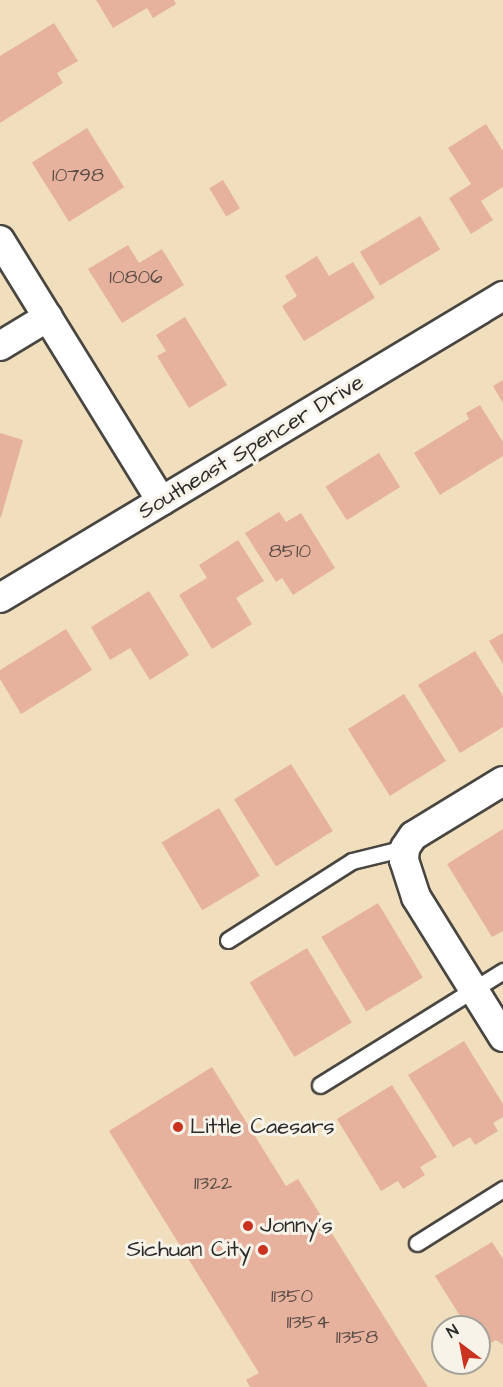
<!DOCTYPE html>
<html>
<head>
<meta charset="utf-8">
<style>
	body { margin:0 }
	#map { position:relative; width:503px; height:1387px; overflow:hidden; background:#f0debd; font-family:"Architects Daughter",sans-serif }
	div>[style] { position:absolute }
	.building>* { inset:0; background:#e7b29d; transform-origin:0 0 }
	.roads { filter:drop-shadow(2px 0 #494641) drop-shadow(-2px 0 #494641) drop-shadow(0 2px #494641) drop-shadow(0 -2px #494641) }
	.service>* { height:15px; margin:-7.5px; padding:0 7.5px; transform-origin:7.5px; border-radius:7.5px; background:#fff }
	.minor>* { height:28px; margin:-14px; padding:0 14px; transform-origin:14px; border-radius:14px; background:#fff }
	.dots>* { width:16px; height:16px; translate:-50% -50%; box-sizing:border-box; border:3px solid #f7f3e8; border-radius:50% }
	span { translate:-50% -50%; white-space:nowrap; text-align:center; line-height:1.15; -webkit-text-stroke:6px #f7f3e8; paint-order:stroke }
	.number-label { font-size:20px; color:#5a4d48 }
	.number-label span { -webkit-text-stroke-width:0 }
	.street-label { font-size:22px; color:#2b2b2b }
	.poi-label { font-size:22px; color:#2b2b2b }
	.left { translate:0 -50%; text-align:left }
	.right { translate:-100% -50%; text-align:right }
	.north { position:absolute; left:431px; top:1315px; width:60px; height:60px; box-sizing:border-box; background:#f7f3e8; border:2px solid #a5a39c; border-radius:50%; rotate:328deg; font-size:16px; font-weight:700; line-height:24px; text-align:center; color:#2b2b2b }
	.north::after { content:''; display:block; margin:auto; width:21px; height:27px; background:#c8321e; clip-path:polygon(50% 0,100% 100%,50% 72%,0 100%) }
</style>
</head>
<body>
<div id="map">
	<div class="building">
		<div style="clip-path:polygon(96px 0,174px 0,176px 4px,153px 18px,147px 8px,113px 28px)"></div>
		<div style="clip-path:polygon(54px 23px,78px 61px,57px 73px,63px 83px,0 123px,0 56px)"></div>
		<div style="clip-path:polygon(486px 124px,503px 151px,503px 187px,481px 201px,493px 220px,471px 234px,449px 198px,471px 184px,448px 148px)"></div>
		<div style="left:87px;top:128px;width:70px;height:65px;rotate:58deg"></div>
		<div style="left:223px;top:180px;width:33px;height:16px;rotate:59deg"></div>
		<div style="left:420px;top:216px;width:39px;height:70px;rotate:59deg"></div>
		<div style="clip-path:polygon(128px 245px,139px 263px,162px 249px,184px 285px,122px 323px,88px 269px)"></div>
		<div style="clip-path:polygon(317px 256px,329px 276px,353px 262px,375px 298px,304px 341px,282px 306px,297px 296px,285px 276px)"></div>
		<div style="clip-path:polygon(185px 317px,227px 385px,189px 408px,157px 356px,166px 351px,156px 335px)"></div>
		<div style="clip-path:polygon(503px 380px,503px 403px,493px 386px)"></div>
		<div style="clip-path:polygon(480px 405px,503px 442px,503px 456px,440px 495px,414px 453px,469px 419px,466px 413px)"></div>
		<div style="clip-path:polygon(0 433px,23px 440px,1px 517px,0 517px)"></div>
		<div style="left:379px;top:453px;width:40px;height:63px;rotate:58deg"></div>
		<div style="clip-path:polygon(279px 512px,286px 522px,301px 513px,335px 568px,293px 595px,282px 578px,276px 582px,245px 533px)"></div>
		<div style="clip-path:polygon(238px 540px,264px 581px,236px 598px,252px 624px,212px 649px,179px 595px,207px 578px,199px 565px)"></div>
		<div style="clip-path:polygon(149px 591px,189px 655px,150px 680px,130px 648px,110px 660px,91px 627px)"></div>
		<div style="clip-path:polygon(66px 629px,92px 670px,21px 714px,0 679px,0 670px)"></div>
		<div style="clip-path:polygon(503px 633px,503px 664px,489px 641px)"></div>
		<div style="clip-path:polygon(475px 651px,503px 696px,503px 727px,460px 753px,418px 685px)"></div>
		<div style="left:404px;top:694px;width:79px;height:66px;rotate:58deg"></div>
		<div style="left:291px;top:764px;width:79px;height:67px;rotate:58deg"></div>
		<div style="left:219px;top:808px;width:79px;height:67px;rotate:59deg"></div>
		<div style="clip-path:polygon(503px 829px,503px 931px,492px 937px,447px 864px)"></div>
		<div style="left:378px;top:903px;width:87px;height:66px;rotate:59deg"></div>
		<div style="left:307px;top:948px;width:87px;height:67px;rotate:59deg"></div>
		<div style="clip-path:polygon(464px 1041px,503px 1104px,503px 1117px,493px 1123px,498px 1131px,475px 1145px,470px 1137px,453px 1147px,408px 1075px)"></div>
		<div style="clip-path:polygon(212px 1067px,286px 1186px,298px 1179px,428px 1387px,250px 1387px,246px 1380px,259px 1373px,109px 1131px)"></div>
		<div style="clip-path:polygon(392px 1085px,437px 1157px,420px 1167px,425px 1175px,403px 1189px,398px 1181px,381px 1191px,337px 1119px)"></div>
		<div style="clip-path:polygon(492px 1242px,503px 1259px,503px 1345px,496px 1340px,480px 1349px,479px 1327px,467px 1327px,435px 1276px)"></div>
	</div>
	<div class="roads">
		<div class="service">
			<div style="left:228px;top:940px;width:147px;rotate:-32.5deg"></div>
			<div style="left:352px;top:861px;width:55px;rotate:-13.8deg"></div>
			<div style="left:320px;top:1085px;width:216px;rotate:-31.9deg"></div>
			<div style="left:417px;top:1243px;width:102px;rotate:-32.1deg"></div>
		</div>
		<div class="minor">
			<div style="left:0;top:240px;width:307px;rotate:58.3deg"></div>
			<div style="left:0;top:346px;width:56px;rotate:-31.1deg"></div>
			<div style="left:0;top:598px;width:587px;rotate:-30.98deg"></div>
			<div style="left:503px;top:781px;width:105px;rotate:148.6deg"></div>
			<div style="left:413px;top:836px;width:14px;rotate:124deg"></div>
			<div style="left:405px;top:848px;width:12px;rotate:95deg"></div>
			<div style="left:404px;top:860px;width:39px;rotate:72deg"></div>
			<div style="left:416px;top:897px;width:165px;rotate:58.1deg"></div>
		</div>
	</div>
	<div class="dots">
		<div style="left:178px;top:1127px;background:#c8321e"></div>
		<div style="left:248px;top:1226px;background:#c8321e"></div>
		<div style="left:263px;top:1250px;background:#c8321e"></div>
	</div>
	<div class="number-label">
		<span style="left:78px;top:175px">10798</span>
		<span style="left:136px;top:277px">10806</span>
		<span style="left:290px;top:551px">8510</span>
		<span style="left:213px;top:1183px">11322</span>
		<span style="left:292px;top:1296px">11350</span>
		<span style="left:308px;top:1322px">11354</span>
		<span style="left:357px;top:1337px">11358</span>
	</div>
	<div class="street-label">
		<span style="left:251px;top:447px;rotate:-31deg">Southeast Spencer Drive</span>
	</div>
	<div class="poi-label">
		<span class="left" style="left:190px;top:1127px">Little Caesars</span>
		<span class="left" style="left:260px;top:1226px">Jonny's</span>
		<span class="right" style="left:251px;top:1250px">Sichuan City</span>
	</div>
	<div class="north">N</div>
</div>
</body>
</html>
